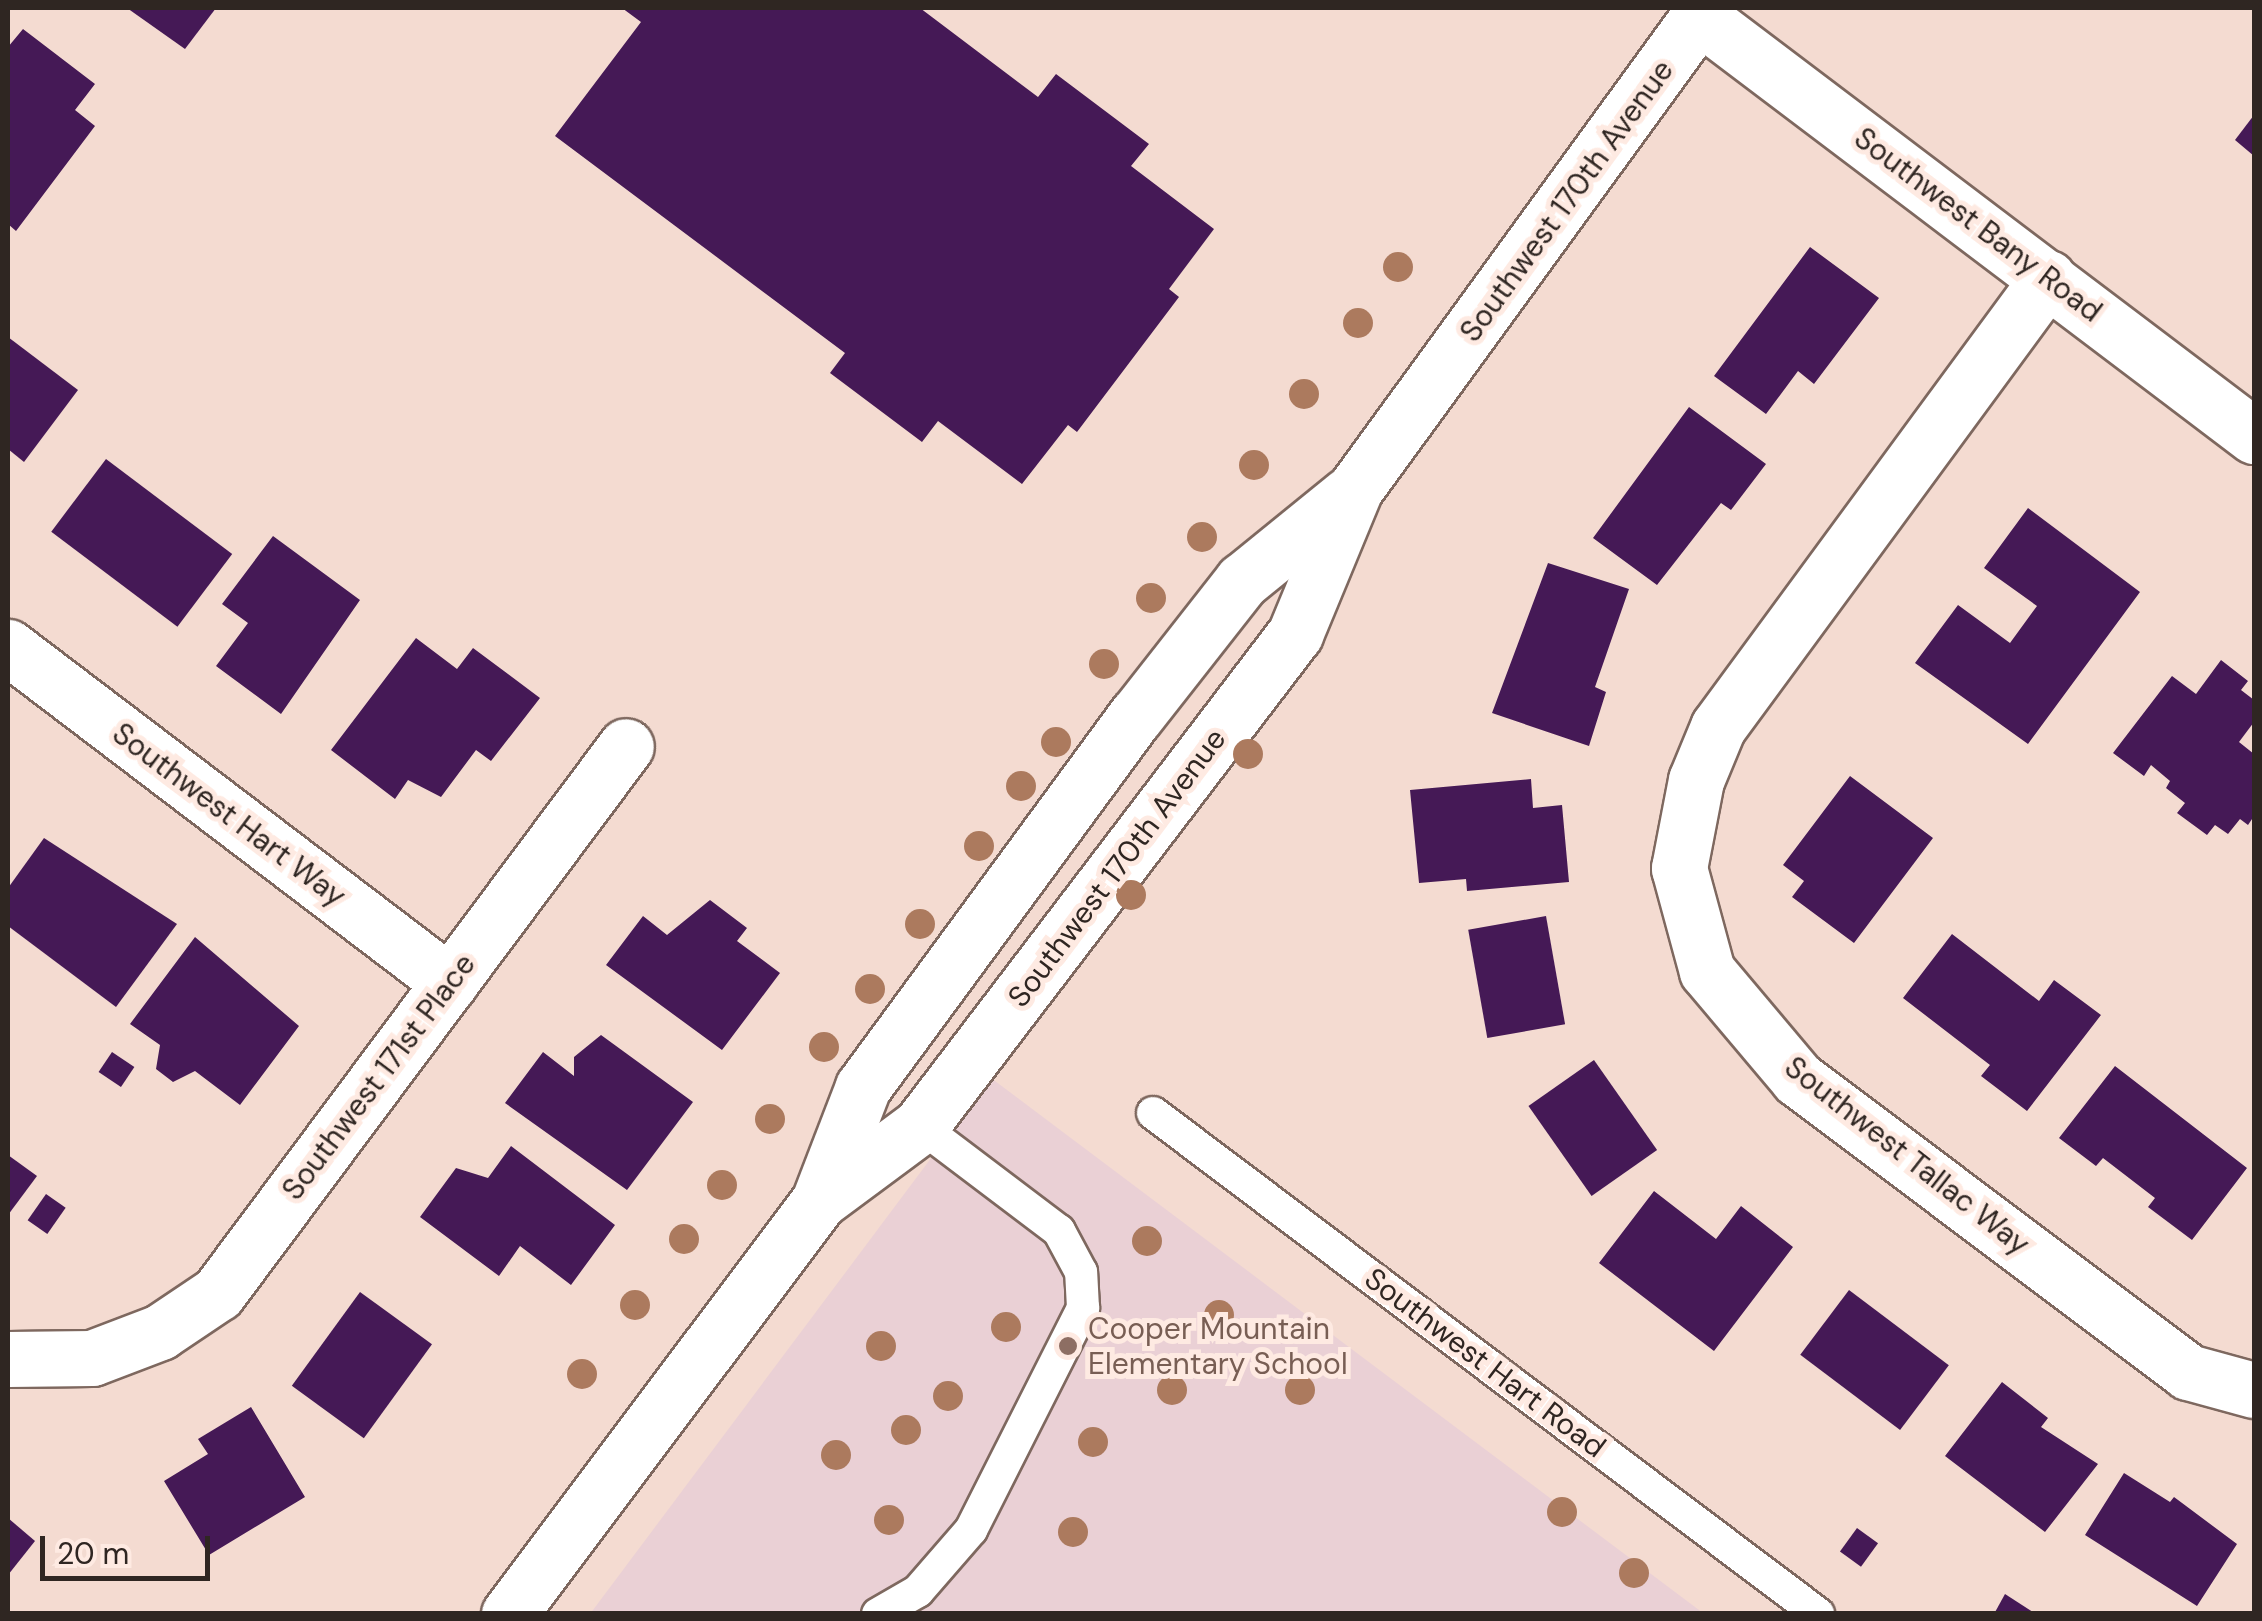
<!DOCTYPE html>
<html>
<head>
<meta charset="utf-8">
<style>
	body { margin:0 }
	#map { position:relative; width:2262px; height:1621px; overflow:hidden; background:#f4dbd1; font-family:"DM Sans",sans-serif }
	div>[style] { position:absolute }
	.education>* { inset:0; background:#ead0d5 }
	.building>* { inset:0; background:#451956; transform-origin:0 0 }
	.roads { filter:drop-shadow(2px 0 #7e685f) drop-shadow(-2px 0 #7e685f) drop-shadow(0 2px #7e685f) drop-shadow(0 -2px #7e685f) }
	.service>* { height:32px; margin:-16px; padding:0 16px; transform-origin:16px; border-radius:16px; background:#fff }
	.minor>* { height:55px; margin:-27.5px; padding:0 27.5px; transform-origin:27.5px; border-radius:27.5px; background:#fff }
	.secondary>* { height:55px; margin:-27.5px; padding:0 27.5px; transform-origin:27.5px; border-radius:27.5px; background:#fff }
	.trees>* { width:30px; height:30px; margin:-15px; border-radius:50%; background:#ac7a5e }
	.dots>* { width:28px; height:28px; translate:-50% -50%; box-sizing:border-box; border:5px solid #feeae2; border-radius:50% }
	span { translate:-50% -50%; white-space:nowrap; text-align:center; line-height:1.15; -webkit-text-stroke:10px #feeae2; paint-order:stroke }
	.street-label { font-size:30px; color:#2f2622 }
	.education-label { font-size:30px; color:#785e54 }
	.left { translate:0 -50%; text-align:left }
	.frame { position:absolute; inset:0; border:10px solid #2f2622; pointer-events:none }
	.scale { position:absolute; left:40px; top:1536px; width:170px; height:45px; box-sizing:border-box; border:5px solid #2f2622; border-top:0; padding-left:12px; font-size:30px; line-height:35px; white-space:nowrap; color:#2f2622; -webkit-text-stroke:8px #feeae2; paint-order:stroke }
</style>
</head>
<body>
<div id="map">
	<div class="education">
		<div style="clip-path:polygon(991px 1078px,1703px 1613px,590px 1614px)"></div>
	</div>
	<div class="building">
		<div style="clip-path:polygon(127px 8px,216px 8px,185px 49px)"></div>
		<div style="clip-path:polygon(622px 8px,920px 8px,1038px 97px,1056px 74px,1149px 144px,1131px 166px,1214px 229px,1169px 289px,1179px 297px,1077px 432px,1068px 425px,1022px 484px,938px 421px,922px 442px,830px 373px,845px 353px,555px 136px,641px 22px)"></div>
		<div style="clip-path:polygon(23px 29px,95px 84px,75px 110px,95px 126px,16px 231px,8px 224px,8px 47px)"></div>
		<div style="clip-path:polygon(2254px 115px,2254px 156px,2235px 140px)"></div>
		<div style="clip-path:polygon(1810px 247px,1879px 298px,1814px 384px,1798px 371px,1766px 414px,1714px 376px)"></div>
		<div style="clip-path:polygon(8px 337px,78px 390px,24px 462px,8px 449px)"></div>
		<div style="clip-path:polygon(1689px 407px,1766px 464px,1731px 510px,1721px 503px,1657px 585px,1593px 538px)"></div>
		<div style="left:106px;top:459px;width:158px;height:91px;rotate:37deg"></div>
		<div style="clip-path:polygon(2028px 508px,2140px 592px,2028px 744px,1915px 663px,1958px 605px,2010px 643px,2037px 606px,1984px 568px)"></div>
		<div style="clip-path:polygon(273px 536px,360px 600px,281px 714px,216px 666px,248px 623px,222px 604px)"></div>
		<div style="clip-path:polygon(1548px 563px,1629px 589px,1595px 687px,1606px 692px,1589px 746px,1492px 713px)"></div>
		<div style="clip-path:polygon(416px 638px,457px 669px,473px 648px,540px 698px,491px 761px,476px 750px,441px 797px,408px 780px,395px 799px,331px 750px)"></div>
		<div style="clip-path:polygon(2221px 660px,2248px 681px,2241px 690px,2254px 700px,2254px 722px,2239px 742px,2254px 754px,2254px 816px,2248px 825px,2240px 819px,2228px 834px,2215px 825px,2207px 835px,2177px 813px,2185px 803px,2166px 788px,2170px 781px,2151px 765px,2144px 776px,2113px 753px,2172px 676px,2196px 694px)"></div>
		<div style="clip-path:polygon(1850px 776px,1933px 838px,1854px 943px,1792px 897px,1804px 881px,1783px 865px)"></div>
		<div style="clip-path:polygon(1531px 779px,1533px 808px,1562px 805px,1569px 882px,1467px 891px,1466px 879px,1419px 883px,1410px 790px)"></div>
		<div style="clip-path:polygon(44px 838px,177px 924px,116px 1007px,8px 926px,8px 888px)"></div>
		<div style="clip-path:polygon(710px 900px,747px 928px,737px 941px,780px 973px,722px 1050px,606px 965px,643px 916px,667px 935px)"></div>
		<div style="left:1546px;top:916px;width:110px;height:79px;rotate:80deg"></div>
		<div style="clip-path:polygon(1952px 934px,2039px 1001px,2054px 980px,2101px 1015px,2027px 1111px,1981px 1076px,1990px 1065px,1903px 998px)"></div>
		<div style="clip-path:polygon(195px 937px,299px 1026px,240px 1105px,195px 1071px,173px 1082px,156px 1069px,160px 1045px,130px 1024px)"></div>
		<div style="clip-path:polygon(601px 1035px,693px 1102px,627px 1190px,505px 1103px,543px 1052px,574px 1076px,574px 1057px)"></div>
		<div style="left:112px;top:1052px;width:27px;height:24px;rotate:34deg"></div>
		<div style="left:1594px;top:1060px;width:110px;height:80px;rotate:55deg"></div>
		<div style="clip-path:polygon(2115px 1066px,2247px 1168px,2192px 1240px,2148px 1207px,2155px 1198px,2103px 1158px,2096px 1166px,2059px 1138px)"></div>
		<div style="clip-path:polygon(511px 1146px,615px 1225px,571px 1285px,520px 1246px,499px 1276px,420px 1217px,456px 1168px,488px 1178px)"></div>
		<div style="clip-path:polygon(8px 1155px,37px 1176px,8px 1215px)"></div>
		<div style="clip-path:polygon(1654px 1191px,1716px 1239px,1741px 1206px,1793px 1247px,1714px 1351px,1599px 1263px)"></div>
		<div style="left:46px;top:1194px;width:24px;height:32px;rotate:35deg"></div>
		<div style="left:1849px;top:1290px;width:125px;height:81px;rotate:37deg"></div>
		<div style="left:360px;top:1292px;width:89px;height:116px;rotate:36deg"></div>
		<div style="clip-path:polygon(2002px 1382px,2048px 1418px,2041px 1427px,2098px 1464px,2045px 1532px,1945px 1456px)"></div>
		<div style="clip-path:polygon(251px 1407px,305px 1497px,209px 1555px,164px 1481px,208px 1454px,198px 1439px)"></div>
		<div style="clip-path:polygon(2124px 1473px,2170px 1502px,2174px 1497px,2237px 1544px,2197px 1606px,2085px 1535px)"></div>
		<div style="clip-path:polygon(8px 1518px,35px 1541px,8px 1575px)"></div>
		<div style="left:1857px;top:1528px;width:26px;height:29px;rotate:36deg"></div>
		<div style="clip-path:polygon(2005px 1594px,2036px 1614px,1994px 1614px)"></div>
	</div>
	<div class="roads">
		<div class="service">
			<div style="left:1153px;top:1113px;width:833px;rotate:36.99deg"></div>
			<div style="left:878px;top:1614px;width:46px;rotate:-29.9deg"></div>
			<div style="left:918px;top:1591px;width:81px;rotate:-49deg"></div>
			<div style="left:971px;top:1530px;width:249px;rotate:-63.2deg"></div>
			<div style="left:1083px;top:1308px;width:36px;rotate:-93deg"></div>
			<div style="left:1081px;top:1272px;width:47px;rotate:-118.2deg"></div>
			<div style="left:1059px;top:1231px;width:174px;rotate:-142.9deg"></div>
		</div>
		<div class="minor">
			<div style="left:2048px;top:278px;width:557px;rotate:126.31deg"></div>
			<div style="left:1718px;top:727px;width:57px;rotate:112.5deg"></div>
			<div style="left:1696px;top:780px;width:90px;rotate:100.9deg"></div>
			<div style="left:1679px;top:868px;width:107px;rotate:74.8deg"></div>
			<div style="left:1707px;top:971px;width:141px;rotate:49.9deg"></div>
			<div style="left:1798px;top:1079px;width:488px;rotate:36.9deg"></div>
			<div style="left:2188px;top:1372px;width:68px;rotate:15.3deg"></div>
			<div style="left:8px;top:647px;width:555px;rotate:37.24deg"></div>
			<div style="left:8px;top:1359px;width:84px;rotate:-0.7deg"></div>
			<div style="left:92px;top:1358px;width:73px;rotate:-20.9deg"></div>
			<div style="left:160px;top:1332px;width:70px;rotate:-33.9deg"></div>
			<div style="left:218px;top:1293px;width:682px;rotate:-53.28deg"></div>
		</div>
		<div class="secondary">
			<div style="left:1699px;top:16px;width:696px;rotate:37.12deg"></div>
			<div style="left:819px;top:1201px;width:126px;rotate:-36.6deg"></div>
			<div style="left:920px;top:1126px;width:619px;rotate:-52.69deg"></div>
			<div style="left:1295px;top:634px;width:157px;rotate:-67.5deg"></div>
			<div style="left:1355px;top:489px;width:595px;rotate:-53.96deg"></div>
			<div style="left:509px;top:1614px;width:516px;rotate:-53.11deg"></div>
			<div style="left:819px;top:1201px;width:122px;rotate:-68.9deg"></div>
			<div style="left:863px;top:1087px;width:461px;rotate:-53.7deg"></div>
			<div style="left:1136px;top:716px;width:172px;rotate:-51.9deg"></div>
			<div style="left:1242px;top:581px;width:136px;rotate:-39.1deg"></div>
		</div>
	</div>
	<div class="trees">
		<div style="left:1398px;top:267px"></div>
		<div style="left:1358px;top:323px"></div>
		<div style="left:1304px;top:394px"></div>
		<div style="left:1254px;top:465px"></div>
		<div style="left:1202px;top:537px"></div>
		<div style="left:1151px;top:598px"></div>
		<div style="left:1104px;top:664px"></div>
		<div style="left:1056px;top:742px"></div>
		<div style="left:1248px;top:754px"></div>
		<div style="left:1021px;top:786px"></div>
		<div style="left:979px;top:846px"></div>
		<div style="left:1131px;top:895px"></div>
		<div style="left:920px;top:924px"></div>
		<div style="left:870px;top:989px"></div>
		<div style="left:824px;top:1047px"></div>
		<div style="left:770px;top:1119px"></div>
		<div style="left:722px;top:1185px"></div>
		<div style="left:684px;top:1239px"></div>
		<div style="left:1147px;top:1241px"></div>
		<div style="left:635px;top:1305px"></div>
		<div style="left:1219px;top:1315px"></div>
		<div style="left:1006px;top:1327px"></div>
		<div style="left:881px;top:1346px"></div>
		<div style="left:582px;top:1374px"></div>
		<div style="left:1172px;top:1390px"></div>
		<div style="left:1300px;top:1390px"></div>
		<div style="left:948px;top:1396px"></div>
		<div style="left:906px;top:1430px"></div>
		<div style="left:1093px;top:1442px"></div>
		<div style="left:836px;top:1455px"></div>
		<div style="left:1562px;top:1512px"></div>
		<div style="left:889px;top:1520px"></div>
		<div style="left:1073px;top:1532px"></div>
		<div style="left:1634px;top:1573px"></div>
	</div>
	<div class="dots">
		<div style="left:1068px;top:1346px;background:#8d6e63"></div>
	</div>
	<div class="street-label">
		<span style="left:1567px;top:201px;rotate:-54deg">Southwest 170th Avenue</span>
		<span style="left:1978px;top:225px;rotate:37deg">Southwest Bany Road</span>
		<span style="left:229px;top:815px;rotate:37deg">Southwest Hart Way</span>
		<span style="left:1117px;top:868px;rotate:-53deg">Southwest 170th Avenue</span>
		<span style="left:379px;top:1077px;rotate:-53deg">Southwest 171st Place</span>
		<span style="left:1907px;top:1156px;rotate:38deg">Southwest Tallac Way</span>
		<span style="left:1485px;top:1363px;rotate:37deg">Southwest Hart Road</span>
	</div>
	<div class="education-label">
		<span class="left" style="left:1088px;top:1346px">Cooper Mountain<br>Elementary School</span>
	</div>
	<div class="frame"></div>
	<div class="scale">20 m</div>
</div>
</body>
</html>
